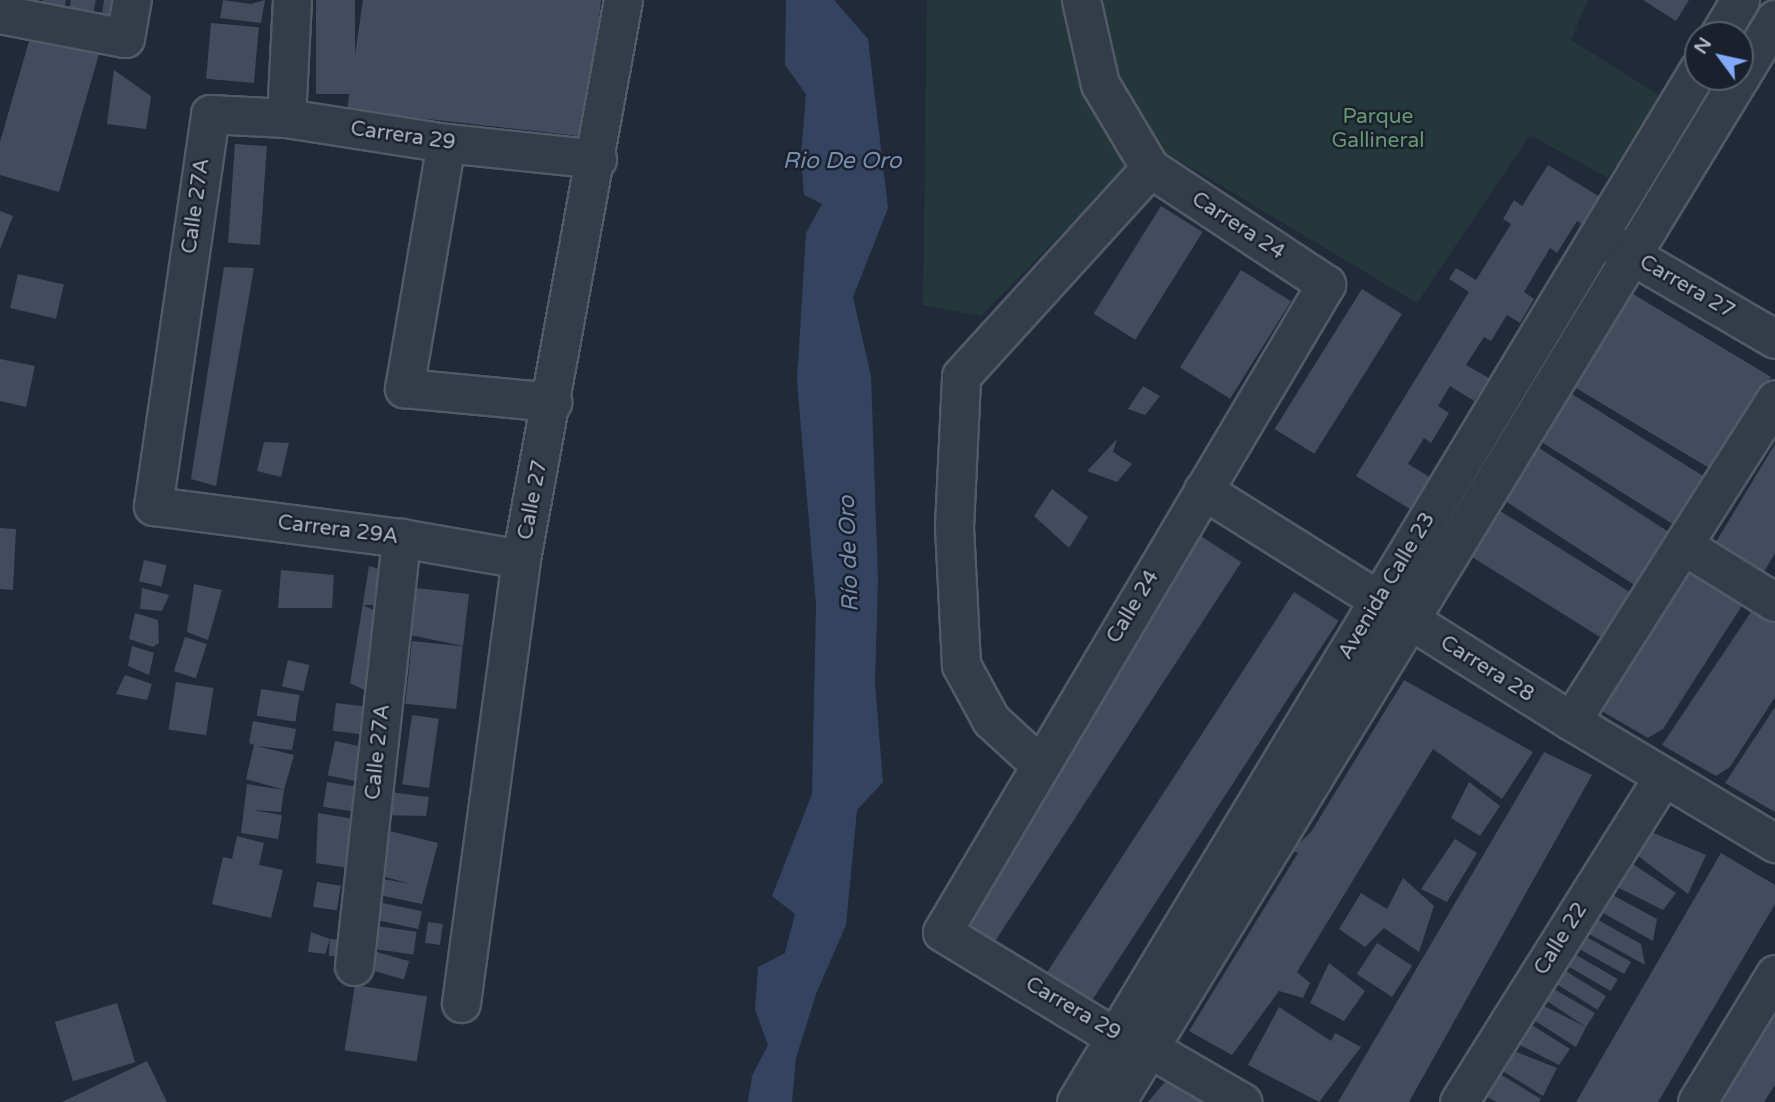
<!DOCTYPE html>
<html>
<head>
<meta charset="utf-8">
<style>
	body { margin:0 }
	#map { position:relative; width:1775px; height:1102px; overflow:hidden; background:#212a38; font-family:"Varela Round",sans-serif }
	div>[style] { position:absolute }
	.green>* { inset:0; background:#24383b }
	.water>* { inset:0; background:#344460 }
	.building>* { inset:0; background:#424c5e; transform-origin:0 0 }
	.roads { filter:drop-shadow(2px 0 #525967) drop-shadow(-2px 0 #525967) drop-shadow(0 2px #525967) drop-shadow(0 -2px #525967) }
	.street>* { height:37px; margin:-18.5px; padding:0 18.5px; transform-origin:18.5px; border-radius:18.5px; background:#343c49 }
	span { translate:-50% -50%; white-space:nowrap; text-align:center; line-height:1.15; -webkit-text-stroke:5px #1a212d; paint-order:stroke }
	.park-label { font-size:21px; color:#669674 }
	.street-label { font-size:21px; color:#afb6c5 }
	.water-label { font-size:23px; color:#768cae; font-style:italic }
	.north { position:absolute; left:1684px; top:21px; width:70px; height:70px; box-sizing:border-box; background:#1a212d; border:2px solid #565d6a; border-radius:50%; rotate:303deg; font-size:19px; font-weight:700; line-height:28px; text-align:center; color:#afb6c5 }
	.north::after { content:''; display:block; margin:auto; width:24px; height:32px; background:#81a9f8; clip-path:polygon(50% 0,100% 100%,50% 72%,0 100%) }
</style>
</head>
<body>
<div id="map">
	<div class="green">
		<div style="clip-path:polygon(927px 0,1588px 0,1571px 40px,1659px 95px,1608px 178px,1530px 135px,1417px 303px,1150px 143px,981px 316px,923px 305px)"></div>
	</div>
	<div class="water">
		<div style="clip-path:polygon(786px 0,834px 0,868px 39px,888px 208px,853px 297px,871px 376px,878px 579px,875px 683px,883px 782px,857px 810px,846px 925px,816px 994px,796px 1058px,792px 1102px,748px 1102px,752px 1076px,768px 1045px,755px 1010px,758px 967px,785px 953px,795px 914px,772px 896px,812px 794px,816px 605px,797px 381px,806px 233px,822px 204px,804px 195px,801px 156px,806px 94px,785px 65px)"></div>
	</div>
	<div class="building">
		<div style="clip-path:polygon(43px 0,66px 0,62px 18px,40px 14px)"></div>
		<div style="clip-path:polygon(71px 0,96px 0,91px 21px,68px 16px)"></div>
		<div style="clip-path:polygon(104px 0,112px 0,110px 22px,101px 21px)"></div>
		<div style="clip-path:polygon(223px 0,251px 4px,265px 0,261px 23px,220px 18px)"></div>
		<div style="left:316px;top:0;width:39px;height:94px"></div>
		<div style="clip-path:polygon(363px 0,601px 0,588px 137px,347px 110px)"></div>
		<div style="clip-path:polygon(1643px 0,1689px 0,1676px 21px)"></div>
		<div style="left:211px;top:23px;width:48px;height:56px;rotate:5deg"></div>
		<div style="clip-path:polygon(31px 34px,99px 54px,59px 192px,0 175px,0 142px)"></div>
		<div style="clip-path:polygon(114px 70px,151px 96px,146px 129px,107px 124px)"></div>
		<div style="left:235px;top:144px;width:32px;height:99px;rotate:4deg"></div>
		<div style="clip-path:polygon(1548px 165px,1600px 197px,1583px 225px,1577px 221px,1557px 253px,1550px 248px,1524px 292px,1534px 299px,1520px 323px,1507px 315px,1491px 341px,1484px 337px,1466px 365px,1489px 378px,1474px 401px,1450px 386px,1438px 406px,1449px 413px,1431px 443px,1424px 438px,1408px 464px,1430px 477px,1410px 509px,1356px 476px,1469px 292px,1449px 279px,1456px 268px,1476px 280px,1511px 224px,1503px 219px,1514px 200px,1522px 206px)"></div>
		<div style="left:1161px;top:206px;width:49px;height:127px;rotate:32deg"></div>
		<div style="clip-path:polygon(0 211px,13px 216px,0 249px)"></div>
		<div style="clip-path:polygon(224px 267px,254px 268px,216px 486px,191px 479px)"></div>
		<div style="left:1241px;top:270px;width:59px;height:115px;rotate:32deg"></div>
		<div style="left:18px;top:274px;width:47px;height:35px;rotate:13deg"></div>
		<div style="left:1362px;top:289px;width:47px;height:165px;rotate:32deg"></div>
		<div style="left:1628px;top:291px;width:167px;height:110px;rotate:31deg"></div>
		<div style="clip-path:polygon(0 359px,35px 366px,26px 407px,0 401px)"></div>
		<div style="clip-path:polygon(1143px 386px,1160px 396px,1145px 415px,1128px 409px)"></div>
		<div style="left:1564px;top:389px;width:173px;height:57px;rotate:32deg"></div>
		<div style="clip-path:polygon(1117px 439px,1113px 452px,1132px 464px,1117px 482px,1087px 471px)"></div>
		<div style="clip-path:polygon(264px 442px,289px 443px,281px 477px,257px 471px)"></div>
		<div style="left:1530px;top:442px;width:170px;height:63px;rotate:33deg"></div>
		<div style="clip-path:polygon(1775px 444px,1775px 553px,1761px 577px,1713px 547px)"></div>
		<div style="clip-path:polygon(1052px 489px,1088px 517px,1069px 548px,1034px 516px)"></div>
		<div style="left:1489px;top:504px;width:173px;height:54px;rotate:32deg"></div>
		<div style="clip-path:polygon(0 528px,16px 529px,13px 590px,0 589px)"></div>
		<div style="left:1201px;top:536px;width:48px;height:461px;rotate:33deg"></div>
		<div style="left:144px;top:560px;width:23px;height:22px;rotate:13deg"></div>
		<div style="clip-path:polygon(1690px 565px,1743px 604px,1663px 729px,1648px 738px,1595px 707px)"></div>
		<div style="clip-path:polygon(369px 566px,385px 571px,383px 605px,363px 605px,383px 615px,373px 694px,350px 683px)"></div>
		<div style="clip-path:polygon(281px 570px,334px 575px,332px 608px,278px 608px)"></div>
		<div style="clip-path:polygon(194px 584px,222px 590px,208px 640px,187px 632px)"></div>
		<div style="clip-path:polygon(408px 587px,469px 594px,463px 646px,405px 634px)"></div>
		<div style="clip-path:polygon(142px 588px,169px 595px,162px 611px,140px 609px)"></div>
		<div style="left:1294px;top:592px;width:53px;height:460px;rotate:33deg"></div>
		<div style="clip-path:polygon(1757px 603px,1775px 616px,1775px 697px,1730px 767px,1716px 776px,1662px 745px)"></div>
		<div style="clip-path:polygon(135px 613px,158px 620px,159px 643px,153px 647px,129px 639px)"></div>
		<div style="left:185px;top:637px;width:23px;height:36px;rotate:18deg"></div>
		<div style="left:412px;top:641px;width:51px;height:63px;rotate:6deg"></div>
		<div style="clip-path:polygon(132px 646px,154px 653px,149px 675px,128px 666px)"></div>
		<div style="left:288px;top:660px;width:22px;height:27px;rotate:13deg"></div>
		<div style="clip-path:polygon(125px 675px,152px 684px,147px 700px,116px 694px)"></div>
		<div style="clip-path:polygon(1404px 680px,1533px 752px,1502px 799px,1433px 749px,1297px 972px,1310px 983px,1303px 998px,1279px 991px,1232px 1055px,1189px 1031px,1298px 853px,1292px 850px,1311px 832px)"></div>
		<div style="left:176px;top:682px;width:38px;height:48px;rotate:9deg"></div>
		<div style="left:261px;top:689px;width:39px;height:27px;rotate:9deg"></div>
		<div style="left:336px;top:703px;width:31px;height:28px;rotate:7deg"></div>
		<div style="clip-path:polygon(1775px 707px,1775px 812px,1725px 783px)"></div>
		<div style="left:412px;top:715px;width:27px;height:70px;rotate:8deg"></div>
		<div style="clip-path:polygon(253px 721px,296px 729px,292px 750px,256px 746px,294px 755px,284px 790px,246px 779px,254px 745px,249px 743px)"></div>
		<div style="left:335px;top:741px;width:29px;height:35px;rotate:12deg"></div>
		<div style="clip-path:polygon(1544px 752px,1592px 775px,1409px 1102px,1338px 1102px)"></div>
		<div style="left:327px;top:782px;width:32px;height:25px;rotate:9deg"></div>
		<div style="clip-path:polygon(1469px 782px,1500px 806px,1480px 836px,1451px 818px)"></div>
		<div style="clip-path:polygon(247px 784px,284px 790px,281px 812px,253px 810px,282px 815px,278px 839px,241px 833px)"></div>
		<div style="clip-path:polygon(382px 791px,429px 797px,426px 816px,379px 815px)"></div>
		<div style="clip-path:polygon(318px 813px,354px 819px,348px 868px,316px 863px)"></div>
		<div style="clip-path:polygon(1644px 829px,1706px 855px,1688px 894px,1633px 852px)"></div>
		<div style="clip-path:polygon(386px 830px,438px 843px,422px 904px,379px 895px,383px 879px,411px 884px,374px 874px)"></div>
		<div style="clip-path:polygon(237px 836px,264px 843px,259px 865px,283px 870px,271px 918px,212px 904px,223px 857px,232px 859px)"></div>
		<div style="clip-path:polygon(1455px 839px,1477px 853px,1447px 902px,1421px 889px)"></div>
		<div style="clip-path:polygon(1721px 853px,1775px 885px,1775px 904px,1658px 1102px,1576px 1102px)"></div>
		<div style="clip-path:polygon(1627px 860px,1676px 893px,1663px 910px,1611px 884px)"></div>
		<div style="clip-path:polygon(1403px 878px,1434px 906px,1419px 952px,1384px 928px,1365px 947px,1339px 929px,1361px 893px,1387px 909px)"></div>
		<div style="left:317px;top:882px;width:24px;height:25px;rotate:9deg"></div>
		<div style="clip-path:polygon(1607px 892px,1657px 919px,1653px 941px,1596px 909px)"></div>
		<div style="left:378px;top:902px;width:45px;height:18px;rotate:12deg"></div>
		<div style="clip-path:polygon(1591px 916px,1641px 944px,1645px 965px,1582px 930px)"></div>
		<div style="left:428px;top:922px;width:15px;height:21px;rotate:8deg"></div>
		<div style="left:376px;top:926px;width:41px;height:23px;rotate:8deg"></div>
		<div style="clip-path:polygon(311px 932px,330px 939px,325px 954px,308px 952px)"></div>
		<div style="left:1581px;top:934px;width:57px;height:14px;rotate:29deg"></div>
		<div style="left:330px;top:939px;width:14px;height:17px;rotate:4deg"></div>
		<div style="left:1377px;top:943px;width:42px;height:37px;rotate:33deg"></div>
		<div style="left:363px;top:948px;width:48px;height:19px;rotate:16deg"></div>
		<div style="left:1571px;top:952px;width:54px;height:14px;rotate:30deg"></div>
		<div style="clip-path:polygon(1329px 963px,1365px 991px,1344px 1021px,1310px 1003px)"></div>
		<div style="left:1561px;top:968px;width:53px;height:16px;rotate:32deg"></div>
		<div style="left:355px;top:985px;width:73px;height:66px;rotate:9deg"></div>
		<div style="clip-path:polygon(1549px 986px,1595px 1013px,1586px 1027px,1541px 997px)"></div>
		<div style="clip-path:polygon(1536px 1002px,1586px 1027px,1576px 1047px,1529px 1017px)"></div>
		<div style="left:117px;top:1003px;width:62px;height:65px;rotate:73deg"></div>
		<div style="clip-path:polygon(1279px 1007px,1331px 1041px,1335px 1033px,1361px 1047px,1319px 1102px,1248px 1065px)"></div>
		<div style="clip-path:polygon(1775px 1010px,1775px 1085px,1764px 1102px,1717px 1102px)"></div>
		<div style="clip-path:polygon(1527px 1022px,1570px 1049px,1559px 1065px,1514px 1042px)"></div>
		<div style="clip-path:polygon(1509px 1049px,1557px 1068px,1543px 1096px,1498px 1068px)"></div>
		<div style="clip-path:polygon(147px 1061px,167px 1102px,62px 1102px)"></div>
		<div style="clip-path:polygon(1495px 1071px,1541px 1099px,1539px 1102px,1497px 1102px,1483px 1095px)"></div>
		<div style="clip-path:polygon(1169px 1077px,1209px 1102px,1148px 1102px)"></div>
	</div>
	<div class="roads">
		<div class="street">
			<div style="left:1081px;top:0;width:86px;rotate:77.3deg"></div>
			<div style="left:1100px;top:84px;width:98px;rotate:59.2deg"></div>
			<div style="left:1150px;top:168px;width:211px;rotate:33.4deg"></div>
			<div style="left:1326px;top:284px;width:753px;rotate:120.65deg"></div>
			<div style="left:942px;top:932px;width:202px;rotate:31.3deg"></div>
			<div style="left:1115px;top:1037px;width:36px;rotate:18deg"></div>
			<div style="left:1149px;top:1048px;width:108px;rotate:30.1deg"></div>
			<div style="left:0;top:14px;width:127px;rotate:10.9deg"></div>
			<div style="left:125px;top:38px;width:39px;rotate:-80deg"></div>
			<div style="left:1719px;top:35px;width:41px;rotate:-59deg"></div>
			<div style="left:1740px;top:77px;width:68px;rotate:-58.9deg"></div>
			<div style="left:286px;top:118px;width:118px;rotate:-87.1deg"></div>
			<div style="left:446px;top:143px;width:249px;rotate:99.7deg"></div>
			<div style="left:404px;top:388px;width:149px;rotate:5.4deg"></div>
			<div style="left:1611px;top:243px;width:190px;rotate:30.3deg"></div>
			<div style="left:1203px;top:490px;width:434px;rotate:32.1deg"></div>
			<div style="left:1571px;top:721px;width:238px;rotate:30.9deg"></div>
			<div style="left:1683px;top:545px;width:108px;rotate:31.8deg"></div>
			<div style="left:521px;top:559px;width:122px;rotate:-170.1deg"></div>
			<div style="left:401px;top:538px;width:250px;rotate:-172.6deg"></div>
			<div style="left:153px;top:506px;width:396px;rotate:-81.7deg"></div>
			<div style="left:210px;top:114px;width:76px;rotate:3deg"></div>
			<div style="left:286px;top:118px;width:162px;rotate:8.9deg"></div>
			<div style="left:446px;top:143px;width:152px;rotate:6deg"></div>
			<div style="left:1571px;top:721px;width:381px;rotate:-57.6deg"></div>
			<div style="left:1040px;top:765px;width:67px;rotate:-137.4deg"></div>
			<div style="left:991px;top:720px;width:63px;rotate:-118.6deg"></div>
			<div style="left:961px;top:665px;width:138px;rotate:-92.9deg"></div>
			<div style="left:954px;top:527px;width:151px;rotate:-87.3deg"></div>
			<div style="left:961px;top:376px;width:281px;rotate:-47.7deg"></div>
			<div style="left:354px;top:966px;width:431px;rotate:-83.7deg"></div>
			<div style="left:461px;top:1003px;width:448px;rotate:-82.3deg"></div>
			<div style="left:521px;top:559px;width:568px;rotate:-79.66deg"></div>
			<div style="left:1076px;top:1102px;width:1205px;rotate:-58.92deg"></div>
			<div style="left:1116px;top:1102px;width:1200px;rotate:-58.67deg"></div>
			<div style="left:1459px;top:1102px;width:384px;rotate:-57.9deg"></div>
			<div style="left:1697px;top:1102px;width:150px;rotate:-58.6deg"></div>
		</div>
	</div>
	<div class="park-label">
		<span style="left:1378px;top:129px">Parque<br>Gallineral</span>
	</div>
	<div class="street-label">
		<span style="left:403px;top:136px;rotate:8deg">Carrera 29</span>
		<span style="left:196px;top:206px;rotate:-82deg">Calle 27A</span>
		<span style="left:1238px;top:226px;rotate:33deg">Carrera 24</span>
		<span style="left:1687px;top:287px;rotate:30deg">Carrera 27</span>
		<span style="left:533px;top:500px;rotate:-79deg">Calle 27</span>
		<span style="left:338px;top:530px;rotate:7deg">Carrera 29A</span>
		<span style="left:1387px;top:586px;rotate:-59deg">Avenida Calle 23</span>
		<span style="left:1133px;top:607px;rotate:-59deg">Calle 24</span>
		<span style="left:1487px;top:669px;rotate:32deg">Carrera 28</span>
		<span style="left:378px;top:752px;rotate:-84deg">Calle 27A</span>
		<span style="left:1561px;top:939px;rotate:-58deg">Calle 22</span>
		<span style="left:1073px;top:1009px;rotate:30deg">Carrera 29</span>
	</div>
	<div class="water-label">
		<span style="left:842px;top:161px">Rio De Oro</span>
		<span style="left:849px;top:554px;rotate:-92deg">Río de Oro</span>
	</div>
	<div class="north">N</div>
</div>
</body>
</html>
